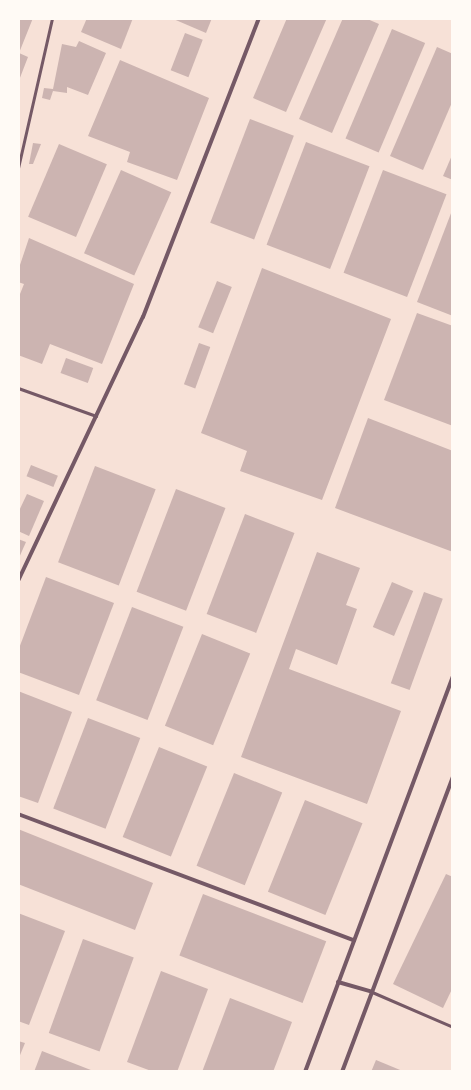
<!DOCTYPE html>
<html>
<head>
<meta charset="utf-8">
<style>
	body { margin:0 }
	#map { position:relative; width:471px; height:1090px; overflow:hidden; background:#f7e1d7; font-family:"Asap Condensed",sans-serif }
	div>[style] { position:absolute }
	.building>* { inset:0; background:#ccb4b1; transform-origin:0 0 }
	.minor>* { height:3px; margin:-1.5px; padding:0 1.5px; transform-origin:1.5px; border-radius:1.5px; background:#755966 }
	.tertiary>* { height:4px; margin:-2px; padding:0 2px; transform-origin:2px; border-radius:2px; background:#755966 }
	span { translate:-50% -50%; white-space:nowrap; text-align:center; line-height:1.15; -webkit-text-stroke:6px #fffaf5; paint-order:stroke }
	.frame { position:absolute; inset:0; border:20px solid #fffaf5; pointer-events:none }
</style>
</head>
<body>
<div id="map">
	<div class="building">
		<div style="clip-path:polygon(18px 18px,33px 18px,19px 53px,28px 57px,18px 83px)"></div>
		<div style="clip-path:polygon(87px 18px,133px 18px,121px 49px,81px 32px)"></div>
		<div style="clip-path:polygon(171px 18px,212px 18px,206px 33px)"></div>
		<div style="clip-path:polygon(287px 18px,327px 18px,286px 112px,253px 98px)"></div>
		<div style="clip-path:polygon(343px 18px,365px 18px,379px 24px,332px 133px,299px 119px)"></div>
		<div style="left:392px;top:29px;width:36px;height:119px;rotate:23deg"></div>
		<div style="left:185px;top:33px;width:19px;height:40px;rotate:21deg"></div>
		<div style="clip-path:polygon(79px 41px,106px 53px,88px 95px,67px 87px,67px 93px,53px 91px,50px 100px,42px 98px,44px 88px,53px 89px,62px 44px,76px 47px)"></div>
		<div style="clip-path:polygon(437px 47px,453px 54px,453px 100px,423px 170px,390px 156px)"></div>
		<div style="clip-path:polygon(120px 60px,209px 98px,177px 180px,127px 162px,130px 152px,88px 136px)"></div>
		<div style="left:250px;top:119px;width:47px;height:111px;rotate:21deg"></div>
		<div style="left:306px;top:142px;width:68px;height:110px;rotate:21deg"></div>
		<div style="clip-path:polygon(33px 143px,41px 144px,33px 164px,29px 164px)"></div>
		<div style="left:59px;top:144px;width:52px;height:79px;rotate:23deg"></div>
		<div style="clip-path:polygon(453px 153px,453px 180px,443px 176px)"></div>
		<div style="left:121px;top:170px;width:55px;height:91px;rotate:24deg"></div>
		<div style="left:383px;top:170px;width:68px;height:110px;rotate:21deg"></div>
		<div style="clip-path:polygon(453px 208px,453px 316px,417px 302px)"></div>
		<div style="clip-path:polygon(29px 238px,134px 284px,102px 364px,50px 344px,42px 364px,18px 355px,18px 299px,24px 284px,18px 282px,18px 271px)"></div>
		<div style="clip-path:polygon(262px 268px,391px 319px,322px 500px,240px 471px,247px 451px,201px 433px)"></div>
		<div style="left:217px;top:281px;width:16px;height:50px;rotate:22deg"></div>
		<div style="clip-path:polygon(417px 313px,453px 326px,453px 426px,384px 400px)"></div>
		<div style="left:199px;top:343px;width:12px;height:44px;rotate:20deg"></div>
		<div style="left:66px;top:358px;width:29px;height:16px;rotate:20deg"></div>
		<div style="clip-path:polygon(368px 418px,453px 451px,453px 552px,335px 508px)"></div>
		<div style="left:31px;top:465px;width:29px;height:12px;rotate:22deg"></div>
		<div style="left:95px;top:466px;width:65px;height:103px;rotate:21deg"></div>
		<div style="left:176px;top:489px;width:53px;height:110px;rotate:21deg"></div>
		<div style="clip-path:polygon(27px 494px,44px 501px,29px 536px,18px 531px,18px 513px)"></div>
		<div style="left:245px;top:514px;width:53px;height:107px;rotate:21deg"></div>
		<div style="clip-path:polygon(18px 539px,26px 542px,18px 560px)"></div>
		<div style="clip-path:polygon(317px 552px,360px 568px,346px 605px,357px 609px,337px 665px,296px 649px,289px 669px,401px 711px,367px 804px,241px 757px)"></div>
		<div style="clip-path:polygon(46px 577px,114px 603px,79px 695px,18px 672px,18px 651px)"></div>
		<div style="left:392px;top:582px;width:23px;height:49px;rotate:23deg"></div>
		<div style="left:424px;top:592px;width:20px;height:97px;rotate:20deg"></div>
		<div style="left:132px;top:607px;width:55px;height:100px;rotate:21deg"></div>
		<div style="left:202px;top:634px;width:52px;height:99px;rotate:22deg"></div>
		<div style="clip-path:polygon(18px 691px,72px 712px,38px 803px,18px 796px)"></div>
		<div style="left:88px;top:718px;width:56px;height:97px;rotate:21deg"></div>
		<div style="left:159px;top:747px;width:52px;height:97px;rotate:22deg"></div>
		<div style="left:234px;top:773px;width:52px;height:100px;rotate:22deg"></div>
		<div style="left:305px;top:800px;width:62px;height:99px;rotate:22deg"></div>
		<div style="clip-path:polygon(18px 829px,153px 883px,135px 930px,18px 884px)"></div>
		<div style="clip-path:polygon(446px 874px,453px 877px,453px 987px,443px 1008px,393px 984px)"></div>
		<div style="left:203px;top:894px;width:132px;height:66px;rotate:21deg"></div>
		<div style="clip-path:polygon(18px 913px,65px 931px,29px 1025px,18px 1021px)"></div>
		<div style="left:83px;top:939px;width:54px;height:100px;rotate:20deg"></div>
		<div style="clip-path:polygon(161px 971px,208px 989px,177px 1072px,154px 1072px,127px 1062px)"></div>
		<div style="clip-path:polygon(230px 998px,292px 1022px,273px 1072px,202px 1072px)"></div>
		<div style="clip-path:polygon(18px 1041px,25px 1043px,18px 1060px)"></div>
		<div style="clip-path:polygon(42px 1051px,96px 1072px,34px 1072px)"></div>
		<div style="clip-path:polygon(376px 1060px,405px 1072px,371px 1072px)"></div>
	</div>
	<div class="minor">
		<div style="left:18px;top:168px;width:154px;rotate:-77.2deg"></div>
		<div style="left:18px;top:388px;width:83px;rotate:19.7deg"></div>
		<div style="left:372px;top:992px;width:88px;rotate:23.4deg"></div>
	</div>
	<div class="tertiary">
		<div style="left:18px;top:581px;width:292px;rotate:-64.7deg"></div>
		<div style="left:143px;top:317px;width:321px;rotate:-68.8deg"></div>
		<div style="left:18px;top:814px;width:359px;rotate:20.6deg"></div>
		<div style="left:338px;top:982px;width:35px;rotate:16deg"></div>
		<div style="left:305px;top:1072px;width:423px;rotate:-69.5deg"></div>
		<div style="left:342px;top:1072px;width:316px;rotate:-69.4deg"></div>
	</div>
	<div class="frame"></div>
</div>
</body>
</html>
